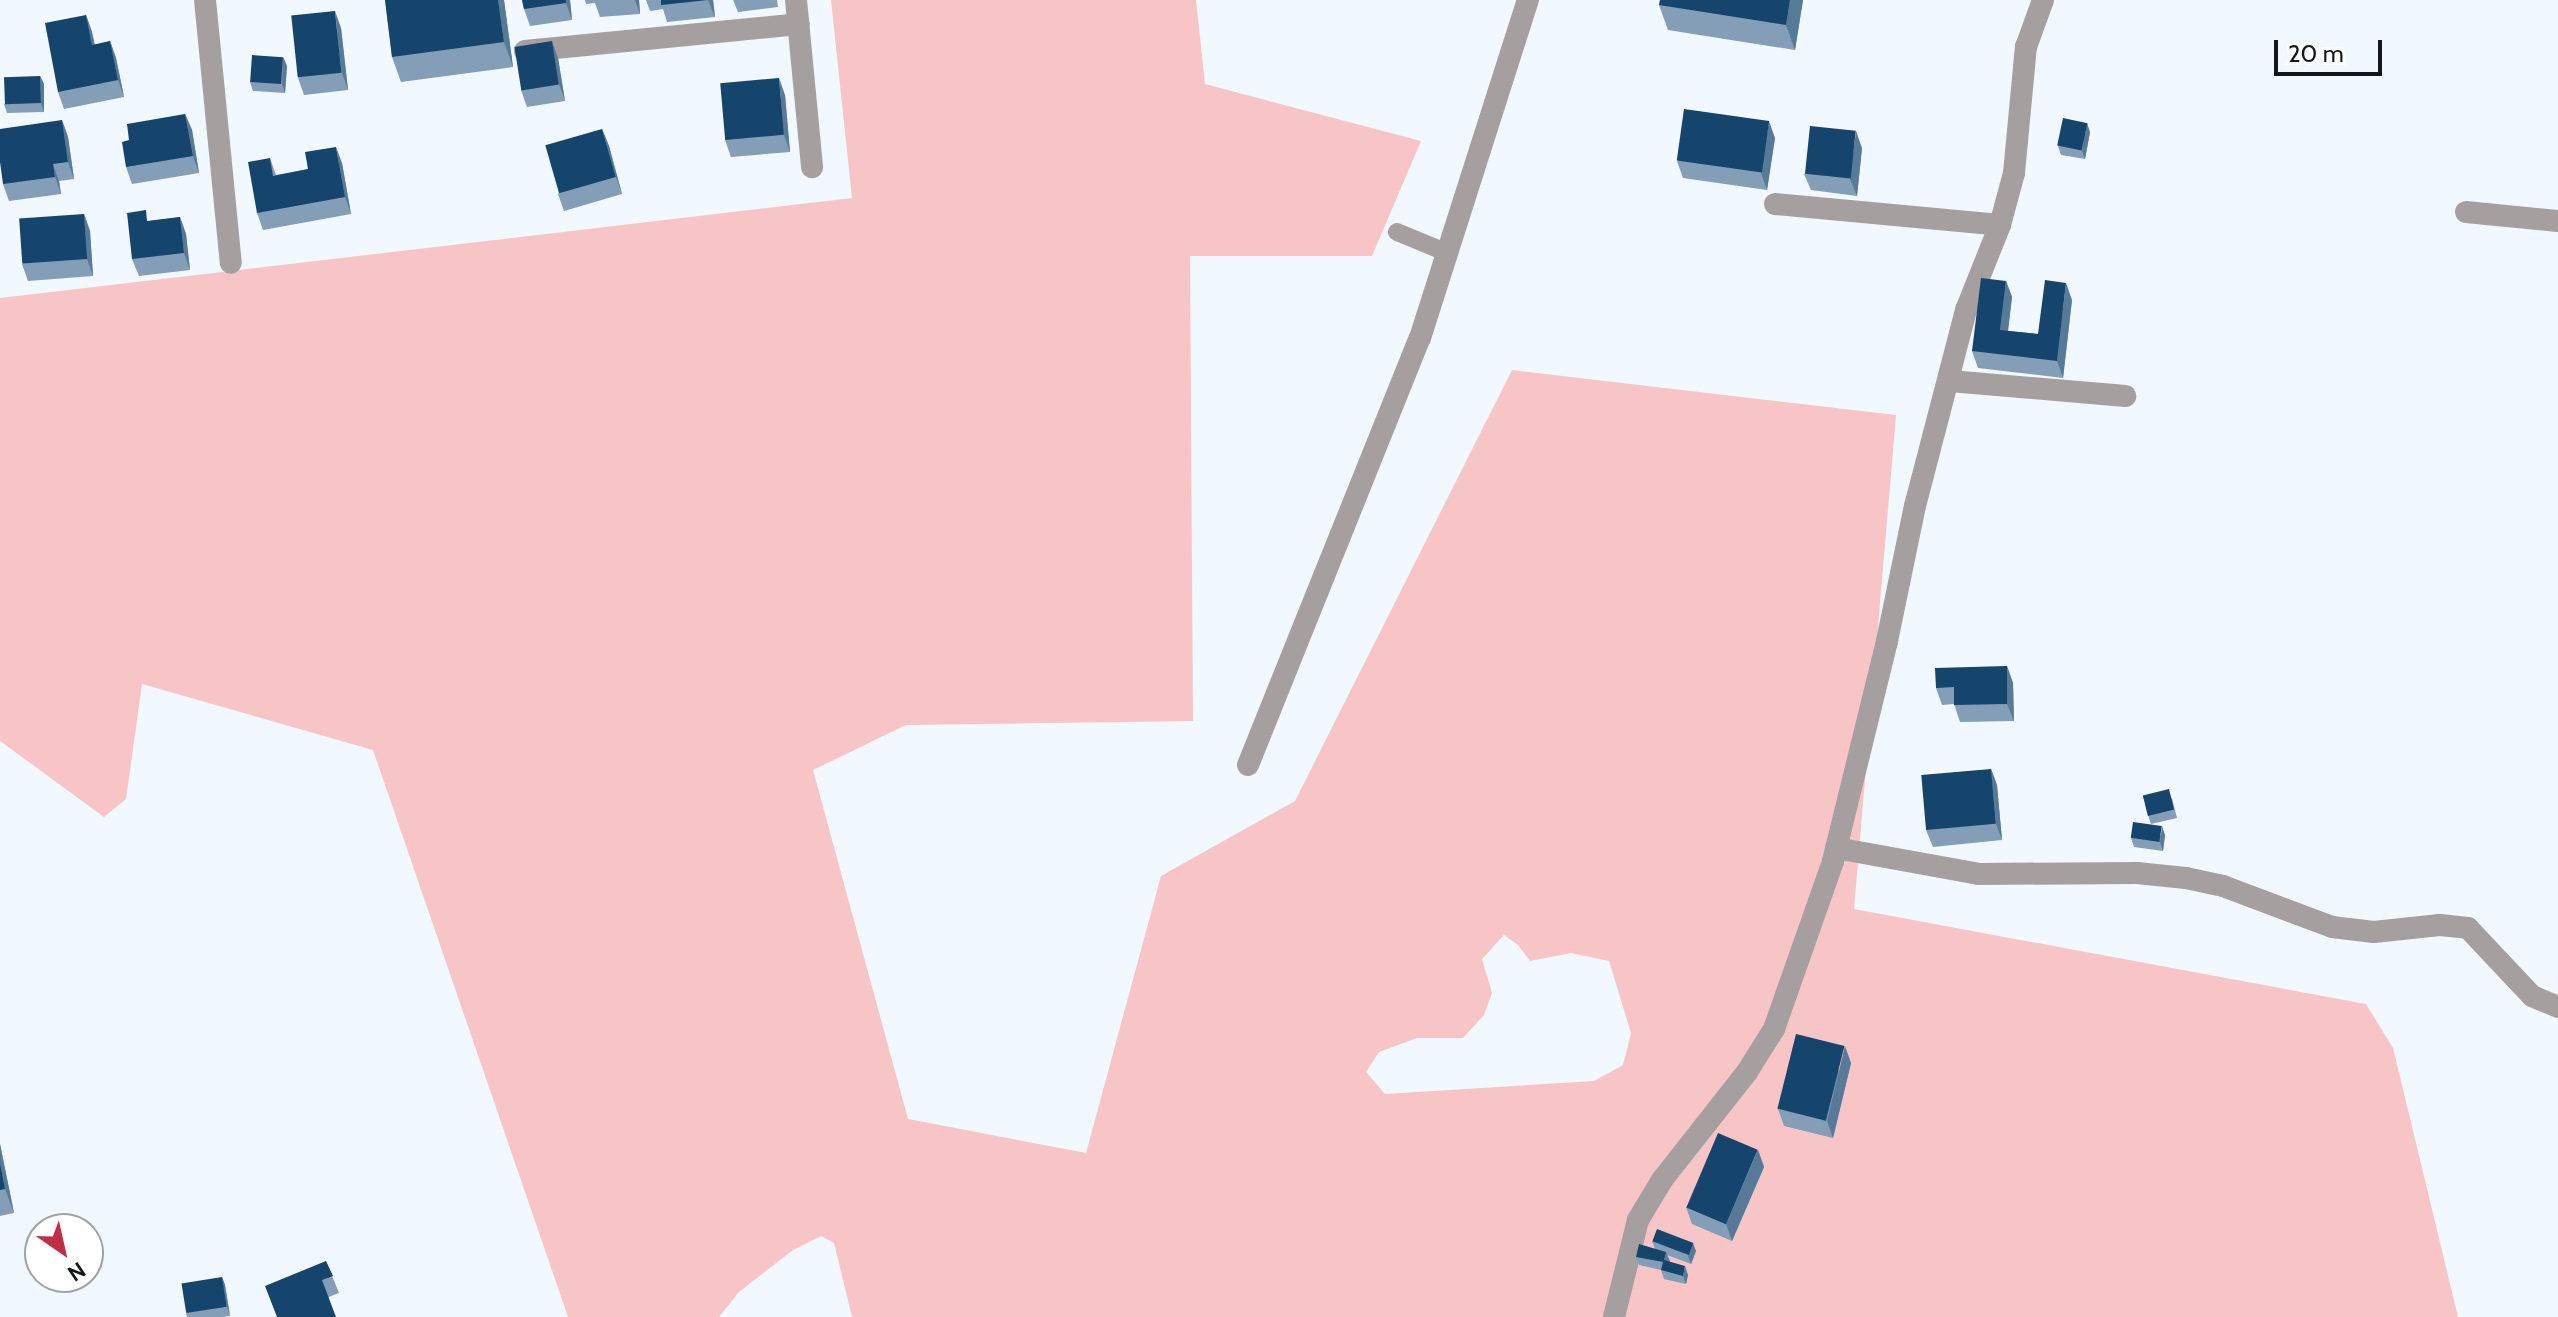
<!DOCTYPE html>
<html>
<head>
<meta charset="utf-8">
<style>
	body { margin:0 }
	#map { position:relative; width:2558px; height:1317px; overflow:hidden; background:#f1f8ff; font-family:Cabin,sans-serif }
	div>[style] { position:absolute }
	.green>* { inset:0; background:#f8c5c6 }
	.service>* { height:18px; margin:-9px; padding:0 9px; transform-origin:9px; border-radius:9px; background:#a59f9f }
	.minor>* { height:22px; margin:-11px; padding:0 11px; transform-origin:11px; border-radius:11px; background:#a59f9f }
	.wall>* { inset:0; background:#839eb6 }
	.shaded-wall>* { inset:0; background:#577a99 }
	.building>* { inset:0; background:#15446d; transform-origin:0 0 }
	span { translate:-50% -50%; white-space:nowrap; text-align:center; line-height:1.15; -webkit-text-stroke:8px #fff; paint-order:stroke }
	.north { position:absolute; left:24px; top:1213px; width:80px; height:80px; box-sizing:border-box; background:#fff; border:2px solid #a1a2a3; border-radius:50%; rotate:146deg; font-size:22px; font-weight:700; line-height:32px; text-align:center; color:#14171a }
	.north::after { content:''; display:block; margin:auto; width:28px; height:36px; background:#c02f46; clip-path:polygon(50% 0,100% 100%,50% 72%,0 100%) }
	.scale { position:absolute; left:2274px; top:40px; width:108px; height:36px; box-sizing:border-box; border:4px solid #14171a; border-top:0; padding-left:10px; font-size:24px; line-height:28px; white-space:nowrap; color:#14171a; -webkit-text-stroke:6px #fff; paint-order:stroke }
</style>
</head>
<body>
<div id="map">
	<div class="green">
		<div style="clip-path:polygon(evenodd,831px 0,1196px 0,1205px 84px,1421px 141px,1372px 256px,1190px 256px,1193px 721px,906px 725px,813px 770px,908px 1119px,1086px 1153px,1161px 876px,1295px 801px,1512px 370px,1896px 415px,1854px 909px,2366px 1004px,2393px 1048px,2458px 1317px,852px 1317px,834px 1243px,821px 1236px,793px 1250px,739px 1292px,719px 1317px,568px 1317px,373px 750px,142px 684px,126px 799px,104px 817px,0 741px,0 298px,852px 198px,831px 0,1504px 935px,1518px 945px,1530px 961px,1571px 953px,1609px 961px,1631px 1033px,1623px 1065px,1594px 1081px,1385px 1094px,1366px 1072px,1379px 1052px,1417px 1038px,1463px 1038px,1484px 1015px,1492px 993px,1482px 959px,1504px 935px)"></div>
	</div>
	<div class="service">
		<div style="left:1397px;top:232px;width:55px;rotate:22.4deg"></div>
	</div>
	<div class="minor">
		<div style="left:205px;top:0;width:264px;rotate:84.4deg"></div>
		<div style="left:796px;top:0;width:168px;rotate:84.5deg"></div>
		<div style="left:525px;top:51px;width:275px;rotate:-5.6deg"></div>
		<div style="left:1775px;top:204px;width:226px;rotate:5.3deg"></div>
		<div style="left:2466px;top:212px;width:92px;rotate:5.6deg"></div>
		<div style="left:1950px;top:381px;width:176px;rotate:4.9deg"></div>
		<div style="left:1248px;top:765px;width:460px;rotate:-68.1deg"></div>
		<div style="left:1420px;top:338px;width:355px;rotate:-72.3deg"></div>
		<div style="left:1836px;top:848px;width:145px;rotate:10.3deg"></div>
		<div style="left:1979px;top:874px;width:158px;rotate:-0.4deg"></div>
		<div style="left:2137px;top:873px;width:49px;rotate:5.8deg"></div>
		<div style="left:2186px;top:878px;width:38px;rotate:12deg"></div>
		<div style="left:2223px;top:886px;width:116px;rotate:20.6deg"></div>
		<div style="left:2332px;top:927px;width:42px;rotate:6.8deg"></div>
		<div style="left:2374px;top:932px;width:66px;rotate:-6.1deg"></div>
		<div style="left:2440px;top:925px;width:28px;rotate:6deg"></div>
		<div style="left:2468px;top:928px;width:93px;rotate:46.7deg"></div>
		<div style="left:2532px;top:996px;width:28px;rotate:23deg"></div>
		<div style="left:1614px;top:1317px;width:100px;rotate:-76.1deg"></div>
		<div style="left:1638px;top:1220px;width:47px;rotate:-59deg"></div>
		<div style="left:1662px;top:1180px;width:137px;rotate:-51.8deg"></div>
		<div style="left:1747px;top:1072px;width:51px;rotate:-57.9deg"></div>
		<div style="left:1774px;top:1029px;width:178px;rotate:-70.6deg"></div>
		<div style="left:1833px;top:861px;width:227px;rotate:-76.2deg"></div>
		<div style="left:1887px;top:641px;width:138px;rotate:-78.3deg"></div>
		<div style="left:1915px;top:506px;width:203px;rotate:-75.4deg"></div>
		<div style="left:1966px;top:310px;width:92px;rotate:-68.2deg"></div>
		<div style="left:2000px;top:225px;width:54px;rotate:-74.9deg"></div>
		<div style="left:2014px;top:173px;width:127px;rotate:-84.6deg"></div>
		<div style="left:2026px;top:47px;width:50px;rotate:-70.1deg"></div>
	</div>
	<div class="wall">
		<div style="clip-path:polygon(385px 0,504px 0,513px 67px,401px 82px,392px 57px)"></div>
		<div style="clip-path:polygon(522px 0,570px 0,572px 20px,530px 26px,524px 9px)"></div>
		<div style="clip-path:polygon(585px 0,639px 0,640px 14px,600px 17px,595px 3px,586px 4px)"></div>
		<div style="clip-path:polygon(646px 0,713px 0,715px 17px,667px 22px,663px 9px,650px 11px)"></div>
		<div style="clip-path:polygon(733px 0,777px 0,778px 7px,738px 12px)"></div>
		<div style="clip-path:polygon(1660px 0,1803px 0,1795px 50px,1668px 30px,1659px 5px)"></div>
		<div style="clip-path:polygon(86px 15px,92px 32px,95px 45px,110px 41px,116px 58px,124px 97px,64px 109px,58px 92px)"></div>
		<div style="clip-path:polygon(341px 28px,348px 90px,304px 95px,298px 78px)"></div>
		<div style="clip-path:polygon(552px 41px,558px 58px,565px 101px,527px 107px,521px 90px)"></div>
		<div style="clip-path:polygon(283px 57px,287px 66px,285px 93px,253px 91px,250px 82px)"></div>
		<div style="clip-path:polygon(40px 76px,44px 84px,44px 112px,7px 113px,4px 104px)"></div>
		<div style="clip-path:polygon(785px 95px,790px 152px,731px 157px,725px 140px)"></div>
		<div style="clip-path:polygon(185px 114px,192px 130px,199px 173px,132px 184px,126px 167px,129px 140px)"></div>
		<div style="clip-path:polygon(62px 120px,68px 137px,74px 179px,59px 181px,61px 194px,9px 201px,3px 184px)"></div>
		<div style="clip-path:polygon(602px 129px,609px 146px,622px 194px,564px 211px,558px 194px)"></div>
		<div style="clip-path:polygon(2090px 132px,2085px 159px,2061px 155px,2058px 146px)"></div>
		<div style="clip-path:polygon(1775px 138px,1767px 190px,1683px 178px,1677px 161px)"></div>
		<div style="clip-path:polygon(1862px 148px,1857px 196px,1811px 190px,1804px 174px)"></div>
		<div style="clip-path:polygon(270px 158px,276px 175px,342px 163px,351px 214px,263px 230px,257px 213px)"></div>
		<div style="clip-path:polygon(84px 214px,90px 231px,93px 276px,28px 281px,22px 264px)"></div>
		<div style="clip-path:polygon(180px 217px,186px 234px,190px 270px,139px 276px,132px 259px,150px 221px)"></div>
		<div style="clip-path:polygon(2006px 281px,2012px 297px,2008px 331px,2038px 334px,2072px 300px,2063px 378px,1978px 368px,1972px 351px)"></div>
		<div style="clip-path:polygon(2007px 666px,2013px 683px,2014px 721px,1960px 722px,1954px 704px,1942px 705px,1936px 688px)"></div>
		<div style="clip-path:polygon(1991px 769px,1997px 785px,2002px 840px,1933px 847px,1926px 830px)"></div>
		<div style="clip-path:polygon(2172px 798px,2177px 818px,2151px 824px,2148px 815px)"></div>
		<div style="clip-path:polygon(2165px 835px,2163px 851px,2134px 847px,2131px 838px)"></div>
		<div style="clip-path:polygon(1851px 1063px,1833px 1138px,1784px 1126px,1778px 1109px)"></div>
		<div style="clip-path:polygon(0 1144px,14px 1213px,0 1216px)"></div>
		<div style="clip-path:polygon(1758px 1150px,1764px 1167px,1732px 1241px,1692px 1224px,1686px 1207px)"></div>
		<div style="clip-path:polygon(1652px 1241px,1696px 1251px,1691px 1264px,1667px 1255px,1669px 1262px,1688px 1275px,1686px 1284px,1664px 1279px,1661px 1270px,1639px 1265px,1636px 1257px,1655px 1249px)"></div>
		<div style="clip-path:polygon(326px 1261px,339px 1293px,277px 1317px)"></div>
		<div style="clip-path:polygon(222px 1277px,225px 1285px,230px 1316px,222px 1317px,187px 1317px,186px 1314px)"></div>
	</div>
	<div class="shaded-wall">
		<div style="clip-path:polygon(498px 0,504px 0,513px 67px,504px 42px)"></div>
		<div style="clip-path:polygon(566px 0,570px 0,572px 20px,566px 3px)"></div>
		<div style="clip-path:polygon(635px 0,639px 0,640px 14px)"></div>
		<div style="clip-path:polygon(708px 0,713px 0,715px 17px)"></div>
		<div style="clip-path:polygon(1790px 0,1803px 0,1795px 50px,1786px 25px)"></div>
		<div style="clip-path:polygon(335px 11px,341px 28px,348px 90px,342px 73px)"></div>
		<div style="clip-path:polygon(86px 15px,92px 32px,98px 62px,92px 45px)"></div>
		<div style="clip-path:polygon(110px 41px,116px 58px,124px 97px,118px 80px)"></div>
		<div style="clip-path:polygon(552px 41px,558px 58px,565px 101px,559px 84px)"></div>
		<div style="clip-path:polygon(283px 57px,287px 66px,285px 93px,282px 84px)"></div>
		<div style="clip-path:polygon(40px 76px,44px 84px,44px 112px,41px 103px)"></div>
		<div style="clip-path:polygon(779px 78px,785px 95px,790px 152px,784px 135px)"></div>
		<div style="clip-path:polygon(185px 114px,192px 130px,199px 173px,193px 156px)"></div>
		<div style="clip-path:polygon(62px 120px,68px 137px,74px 179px,68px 162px)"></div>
		<div style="clip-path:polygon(1769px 121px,1775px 138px,1767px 190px,1761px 173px)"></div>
		<div style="clip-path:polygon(2087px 123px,2090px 132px,2085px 159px,2082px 151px)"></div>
		<div style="clip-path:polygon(602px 129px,609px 146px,622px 194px,616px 177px)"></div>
		<div style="clip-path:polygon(1856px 131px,1862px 148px,1857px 196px,1850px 179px)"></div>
		<div style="clip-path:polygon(336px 147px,342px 163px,351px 214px,345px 197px)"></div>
		<div style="clip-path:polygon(53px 164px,59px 181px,61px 194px,55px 177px)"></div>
		<div style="clip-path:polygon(84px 214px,90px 231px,93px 276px,87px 259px)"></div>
		<div style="clip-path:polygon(180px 217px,186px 234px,190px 270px,184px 253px)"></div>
		<div style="clip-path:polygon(2006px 281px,2012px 297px,2006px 347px,2000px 330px)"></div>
		<div style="clip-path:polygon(2066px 283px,2072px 300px,2063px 378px,2057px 361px)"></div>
		<div style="clip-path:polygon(2007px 666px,2013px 683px,2014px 721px,2007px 704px)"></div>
		<div style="clip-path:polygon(1991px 769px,1997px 785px,2002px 840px,1996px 824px)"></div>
		<div style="clip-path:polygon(2162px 826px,2165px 835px,2163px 851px,2160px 842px)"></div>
		<div style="clip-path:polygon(1845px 1046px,1851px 1063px,1833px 1138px,1827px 1121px)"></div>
		<div style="clip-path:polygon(0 1144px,14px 1213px,5px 1189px,0 1163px)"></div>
		<div style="clip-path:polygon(1758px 1150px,1764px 1167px,1732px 1241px,1726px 1224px)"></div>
		<div style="clip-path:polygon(1693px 1243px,1696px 1251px,1691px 1264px,1688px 1256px)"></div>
		<div style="clip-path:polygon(1666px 1252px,1670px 1261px,1667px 1269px,1664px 1260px)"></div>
		<div style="clip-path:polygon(1685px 1266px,1688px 1275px,1686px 1284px,1683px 1276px)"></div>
		<div style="clip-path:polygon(222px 1277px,225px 1285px,230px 1316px,227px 1307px)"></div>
	</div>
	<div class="building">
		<div style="clip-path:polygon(385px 0,498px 0,504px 42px,392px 57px)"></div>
		<div style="clip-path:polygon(522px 0,566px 0,566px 3px,524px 9px)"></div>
		<div style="clip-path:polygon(661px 0,708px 0,661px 5px)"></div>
		<div style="clip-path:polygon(1660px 0,1790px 0,1786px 25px,1659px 5px)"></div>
		<div style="left:335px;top:11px;width:62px;height:44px;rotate:84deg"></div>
		<div style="clip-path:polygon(86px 15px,92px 45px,110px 41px,118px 80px,58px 92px,45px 23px)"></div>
		<div style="left:552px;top:41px;width:44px;height:38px;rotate:81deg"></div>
		<div style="left:252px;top:55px;width:31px;height:27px;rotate:4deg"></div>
		<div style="left:40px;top:76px;width:27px;height:36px;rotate:88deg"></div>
		<div style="left:779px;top:78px;width:57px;height:59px;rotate:85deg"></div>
		<div style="left:1684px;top:109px;width:86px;height:52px;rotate:8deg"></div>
		<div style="clip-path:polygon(185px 114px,193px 156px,126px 167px,122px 142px,129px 140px,127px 124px)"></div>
		<div style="left:2063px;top:118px;width:25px;height:28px;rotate:12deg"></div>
		<div style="clip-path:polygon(62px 120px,68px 162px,53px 164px,55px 177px,3px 184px,0 162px,0 129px)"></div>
		<div style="left:1810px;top:126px;width:46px;height:48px;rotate:6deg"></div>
		<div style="left:602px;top:129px;width:50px;height:59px;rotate:74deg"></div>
		<div style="clip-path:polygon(336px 147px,345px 197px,257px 213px,248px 162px,270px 158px,273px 176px,308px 169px,305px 152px)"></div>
		<div style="clip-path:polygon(146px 210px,147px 221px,180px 217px,184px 253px,132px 259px,127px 213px)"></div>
		<div style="left:84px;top:214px;width:45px;height:65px;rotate:86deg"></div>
		<div style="clip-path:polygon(1981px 278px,2006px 281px,2000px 330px,2038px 334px,2045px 280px,2066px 283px,2057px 361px,1972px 351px)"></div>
		<div style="clip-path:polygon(2007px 666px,2007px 704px,1954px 705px,1954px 687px,1936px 688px,1935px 668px)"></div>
		<div style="left:1991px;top:769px;width:55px;height:70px;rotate:85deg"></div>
		<div style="left:2169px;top:789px;width:21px;height:27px;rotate:76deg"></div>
		<div style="left:2133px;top:822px;width:29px;height:16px;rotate:8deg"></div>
		<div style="left:1796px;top:1034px;width:50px;height:77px;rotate:14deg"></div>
		<div style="left:1718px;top:1133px;width:43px;height:81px;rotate:23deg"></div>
		<div style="clip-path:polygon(0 1163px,5px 1189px,0 1190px)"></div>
		<div style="left:1657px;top:1229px;width:39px;height:13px;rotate:21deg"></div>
		<div style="clip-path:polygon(1639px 1244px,1666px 1252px,1664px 1260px,1685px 1266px,1683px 1276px,1661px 1270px,1663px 1262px,1636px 1257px)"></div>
		<div style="clip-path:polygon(326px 1261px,333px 1276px,322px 1280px,336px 1317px,277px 1317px,265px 1286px)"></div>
		<div style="left:222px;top:1277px;width:30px;height:41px;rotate:81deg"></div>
	</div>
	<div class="north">N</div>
	<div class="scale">20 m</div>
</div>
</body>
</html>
